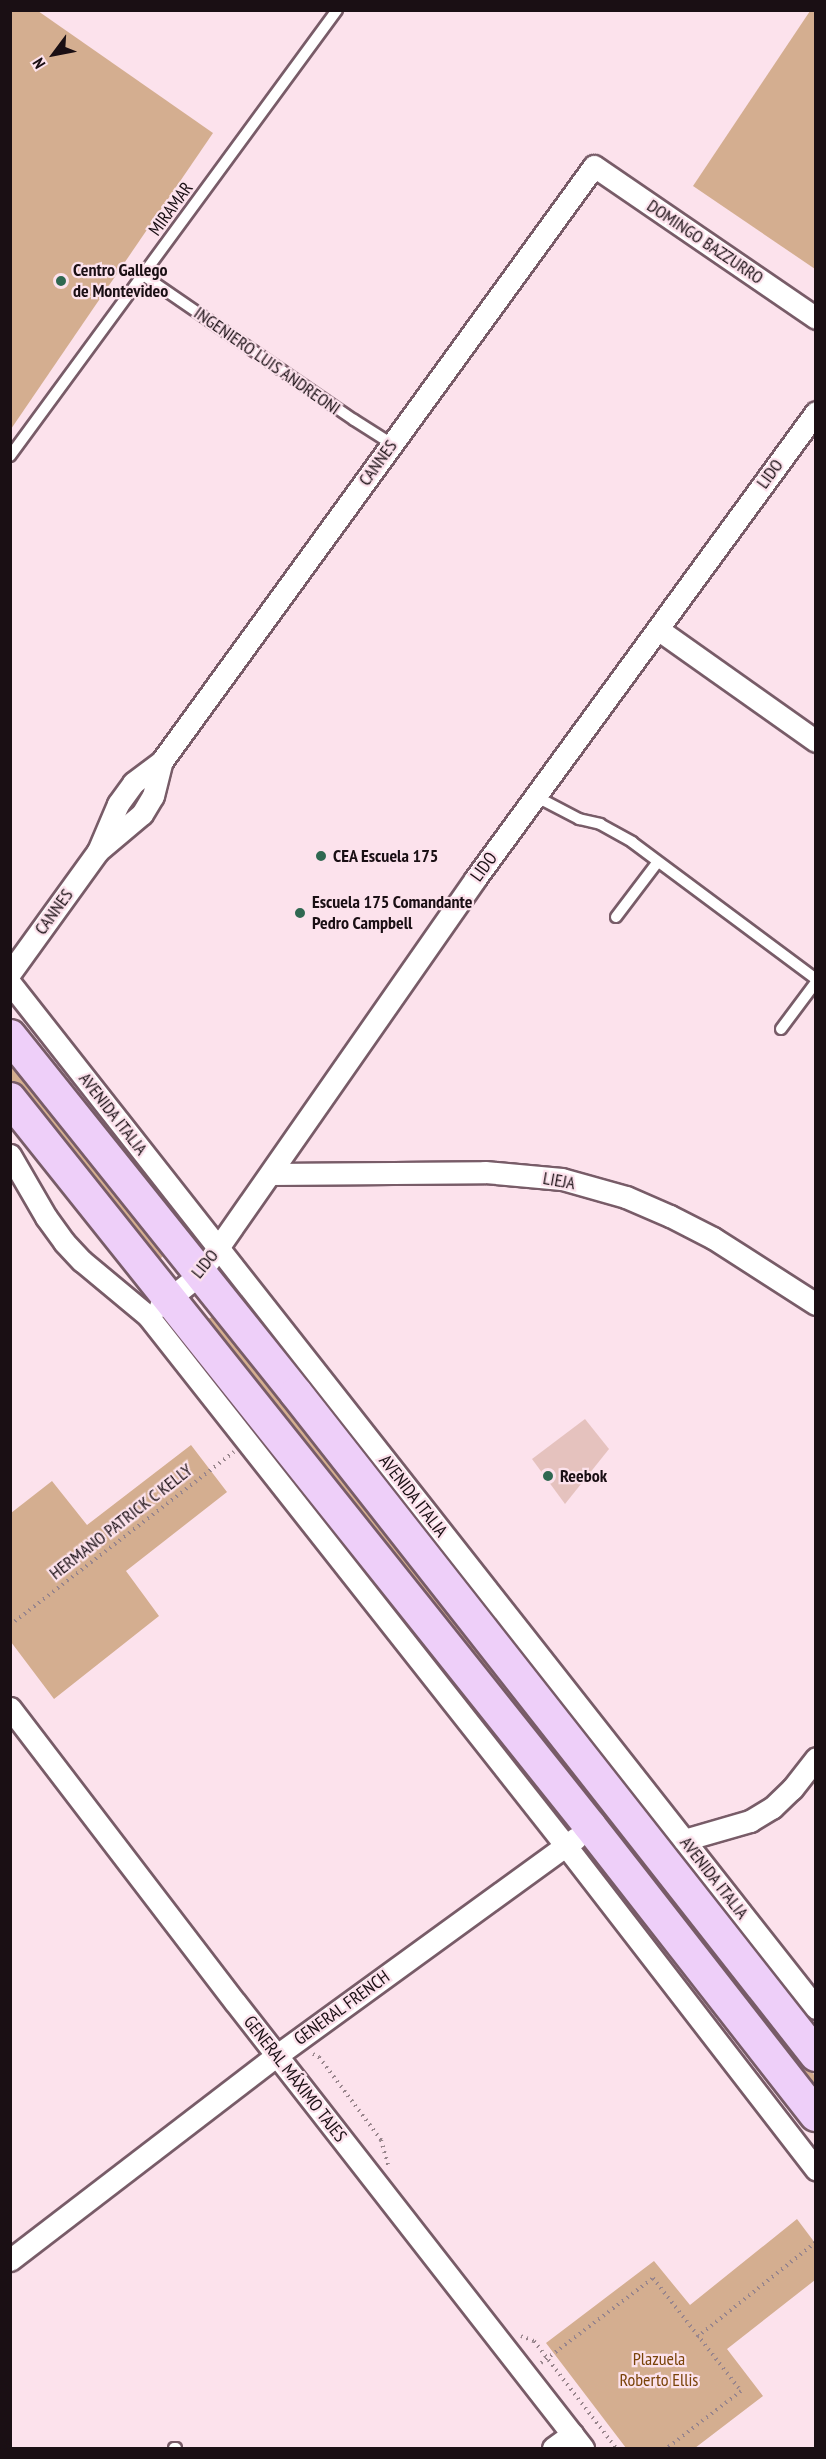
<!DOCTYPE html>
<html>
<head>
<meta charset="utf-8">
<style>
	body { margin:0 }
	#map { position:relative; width:826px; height:2459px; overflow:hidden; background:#fce2ec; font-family:"PT Sans Narrow",sans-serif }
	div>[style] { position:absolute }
	.green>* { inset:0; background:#d4ae90 }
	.building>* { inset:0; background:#e5c2be }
	.path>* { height:4px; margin-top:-2px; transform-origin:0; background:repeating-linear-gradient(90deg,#98858c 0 1.5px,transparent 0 6px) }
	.roads { filter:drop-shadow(2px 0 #785c68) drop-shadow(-2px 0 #785c68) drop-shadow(0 2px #785c68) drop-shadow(0 -2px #785c68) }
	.lane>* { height:10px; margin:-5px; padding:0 5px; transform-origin:5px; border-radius:5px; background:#fff }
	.street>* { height:21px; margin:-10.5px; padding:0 10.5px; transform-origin:10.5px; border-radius:10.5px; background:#fff }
	.primary>* { height:32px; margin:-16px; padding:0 16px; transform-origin:16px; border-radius:16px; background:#eecff9 }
	.dots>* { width:16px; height:16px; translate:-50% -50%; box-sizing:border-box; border:3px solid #fce2ec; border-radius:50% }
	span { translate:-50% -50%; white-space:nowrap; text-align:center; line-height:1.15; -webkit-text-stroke:4.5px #fce2ec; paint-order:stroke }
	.street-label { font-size:18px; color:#1a0f14 }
	.poi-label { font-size:18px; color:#1a0f14; font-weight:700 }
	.left { translate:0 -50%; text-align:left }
	.park-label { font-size:18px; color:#794309 }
	.frame { position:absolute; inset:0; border:12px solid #1a0f14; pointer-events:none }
	.north { position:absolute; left:24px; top:24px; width:60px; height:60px; -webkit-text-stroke:4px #fce2ec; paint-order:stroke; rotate:238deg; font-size:16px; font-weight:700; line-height:24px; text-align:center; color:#1a0f14 }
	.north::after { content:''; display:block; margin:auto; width:21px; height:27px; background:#1a0f14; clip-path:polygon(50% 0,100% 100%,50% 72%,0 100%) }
</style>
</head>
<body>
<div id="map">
	<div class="green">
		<div style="clip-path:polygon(11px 10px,38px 11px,213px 133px,11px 429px)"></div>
		<div style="clip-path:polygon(810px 11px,816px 11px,815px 269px,693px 186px)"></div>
		<div style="clip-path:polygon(10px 1052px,166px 1253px,160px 1259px,156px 1261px,142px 1247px,11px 1080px)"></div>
		<div style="clip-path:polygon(214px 1316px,815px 2076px,815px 2103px,204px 1321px)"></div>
		<div style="clip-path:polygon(191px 1445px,227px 1492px,126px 1571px,159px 1616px,54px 1699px,11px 1642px,11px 1513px,52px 1481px,87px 1525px)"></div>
		<div style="clip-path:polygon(797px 2219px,815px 2243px,815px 2280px,727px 2349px,763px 2396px,695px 2448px,626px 2448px,546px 2343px,654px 2261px,690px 2305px)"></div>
	</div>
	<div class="building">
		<div style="clip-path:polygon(585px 1419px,609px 1449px,565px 1504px,532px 1459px)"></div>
	</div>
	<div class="path">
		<div style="left:10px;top:1625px;width:283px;rotate:-37.7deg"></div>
		<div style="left:313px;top:2054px;width:7px;rotate:27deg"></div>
		<div style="left:319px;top:2057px;width:104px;rotate:53.2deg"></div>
		<div style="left:381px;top:2140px;width:26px;rotate:74deg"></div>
		<div style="left:521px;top:2336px;width:14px;rotate:21deg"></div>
		<div style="left:534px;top:2341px;width:135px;rotate:52.5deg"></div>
		<div style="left:697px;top:2337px;width:152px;rotate:-38.6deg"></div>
		<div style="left:541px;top:2363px;width:141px;rotate:-37.2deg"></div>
		<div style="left:653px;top:2278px;width:143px;rotate:52.1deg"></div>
		<div style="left:741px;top:2391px;width:93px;rotate:142.4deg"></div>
	</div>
	<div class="roads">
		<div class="lane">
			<div style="left:143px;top:275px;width:256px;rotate:34.5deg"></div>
			<div style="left:354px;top:420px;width:45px;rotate:32.3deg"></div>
			<div style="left:10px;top:456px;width:553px;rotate:-53.75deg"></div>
			<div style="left:535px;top:796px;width:50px;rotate:27.6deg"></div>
			<div style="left:579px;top:819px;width:22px;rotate:13deg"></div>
			<div style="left:600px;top:824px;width:37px;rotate:29deg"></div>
			<div style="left:632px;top:842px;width:229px;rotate:36.7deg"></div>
			<div style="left:616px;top:917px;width:68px;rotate:-52.8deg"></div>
			<div style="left:781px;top:1029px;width:59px;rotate:-53.3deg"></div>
			<div style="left:174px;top:2448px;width:2px"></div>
		</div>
		<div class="street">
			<div style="left:659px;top:630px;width:192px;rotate:35.3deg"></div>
			<div style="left:98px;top:851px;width:57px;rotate:-40.1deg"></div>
			<div style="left:142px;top:814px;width:21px;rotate:-59deg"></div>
			<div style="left:153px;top:796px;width:36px;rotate:-76deg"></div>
			<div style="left:10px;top:973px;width:150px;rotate:-54.2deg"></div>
			<div style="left:98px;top:851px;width:51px;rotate:-66.9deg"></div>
			<div style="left:118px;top:804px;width:26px;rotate:-54deg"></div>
			<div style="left:133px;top:783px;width:36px;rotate:-37deg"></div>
			<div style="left:162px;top:761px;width:735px;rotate:-54.02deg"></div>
			<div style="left:594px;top:166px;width:269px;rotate:34.4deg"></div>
			<div style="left:10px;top:983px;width:1304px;rotate:51.82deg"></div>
			<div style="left:10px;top:1155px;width:72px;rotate:59.9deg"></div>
			<div style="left:46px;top:1217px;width:31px;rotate:54deg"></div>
			<div style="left:64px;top:1242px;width:26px;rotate:47deg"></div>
			<div style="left:82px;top:1261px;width:86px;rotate:39.8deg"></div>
			<div style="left:148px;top:1316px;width:675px;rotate:51.74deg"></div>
			<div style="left:566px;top:1846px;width:409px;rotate:52.3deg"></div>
			<div style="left:271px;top:1174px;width:214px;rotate:-0.5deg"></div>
			<div style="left:485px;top:1172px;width:77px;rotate:5.2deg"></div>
			<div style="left:562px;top:1179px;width:66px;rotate:15.7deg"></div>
			<div style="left:626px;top:1197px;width:48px;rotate:23.4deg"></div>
			<div style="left:670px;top:1216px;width:48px;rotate:27.1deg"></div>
			<div style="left:713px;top:1238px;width:122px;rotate:32.7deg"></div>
			<div style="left:160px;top:1306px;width:50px;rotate:-38.5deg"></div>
			<div style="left:199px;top:1275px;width:483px;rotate:-55.1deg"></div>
			<div style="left:475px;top:879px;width:578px;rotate:-53.86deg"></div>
			<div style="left:10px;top:1708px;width:370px;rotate:52.6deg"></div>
			<div style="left:235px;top:2002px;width:566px;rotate:52.04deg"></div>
			<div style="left:684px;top:1840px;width:69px;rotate:-16.1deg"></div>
			<div style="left:750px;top:1821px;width:26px;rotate:-31deg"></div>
			<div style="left:772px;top:1808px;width:28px;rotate:-44deg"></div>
			<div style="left:792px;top:1789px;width:39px;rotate:-52deg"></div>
			<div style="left:10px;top:2260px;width:335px;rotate:-37.5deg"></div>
			<div style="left:276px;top:2056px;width:371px;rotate:-36deg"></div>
			<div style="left:553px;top:2448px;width:24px;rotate:-36deg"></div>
		</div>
		<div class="primary">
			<div style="left:10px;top:1036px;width:457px;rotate:51.3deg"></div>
			<div style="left:296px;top:1393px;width:842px;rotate:51.85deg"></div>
			<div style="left:10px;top:1099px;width:930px;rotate:51.42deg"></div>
			<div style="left:590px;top:1826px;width:367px;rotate:52deg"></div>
		</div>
	</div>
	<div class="dots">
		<div style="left:61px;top:281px;background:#2f6851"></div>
		<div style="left:321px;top:856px;background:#2f6851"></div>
		<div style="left:300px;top:913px;background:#2f6851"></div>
		<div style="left:548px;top:1476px;background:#2f6851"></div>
	</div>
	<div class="street-label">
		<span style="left:171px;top:209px;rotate:-54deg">MIRAMAR</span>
		<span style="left:705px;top:242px;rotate:34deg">DOMINGO BAZZURRO</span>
		<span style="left:267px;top:361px;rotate:35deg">INGENIERO LUIS ANDREONI</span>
		<span style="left:378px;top:463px;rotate:-54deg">CANNES</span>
		<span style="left:770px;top:474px;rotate:-54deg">LIDO</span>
		<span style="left:484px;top:867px;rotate:-54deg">LIDO</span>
		<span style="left:54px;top:912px;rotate:-54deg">CANNES</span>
		<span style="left:113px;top:1114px;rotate:52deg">AVENIDA ITALIA</span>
		<span style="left:559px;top:1181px;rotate:10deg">LIEJA</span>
		<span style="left:205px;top:1264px;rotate:-51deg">LIDO</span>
		<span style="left:413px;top:1496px;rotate:52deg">AVENIDA ITALIA</span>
		<span style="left:121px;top:1522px;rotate:-38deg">HERMANO PATRICK C KELLY</span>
		<span style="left:714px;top:1878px;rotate:52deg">AVENIDA ITALIA</span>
		<span style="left:342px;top:2008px;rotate:-36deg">GENERAL FRENCH</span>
		<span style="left:295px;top:2079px;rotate:52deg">GENERAL MÁXIMO TAJES</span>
	</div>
	<div class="poi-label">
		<span class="left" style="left:73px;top:281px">Centro Gallego<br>de Montevideo</span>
		<span class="left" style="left:333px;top:856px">CEA Escuela 175</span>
		<span class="left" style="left:312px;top:913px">Escuela 175 Comandante<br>Pedro Campbell</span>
		<span class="left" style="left:560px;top:1476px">Reebok</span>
	</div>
	<div class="park-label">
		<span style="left:659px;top:2370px">Plazuela<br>Roberto Ellis</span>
	</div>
	<div class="frame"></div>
	<div class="north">N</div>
</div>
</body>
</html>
